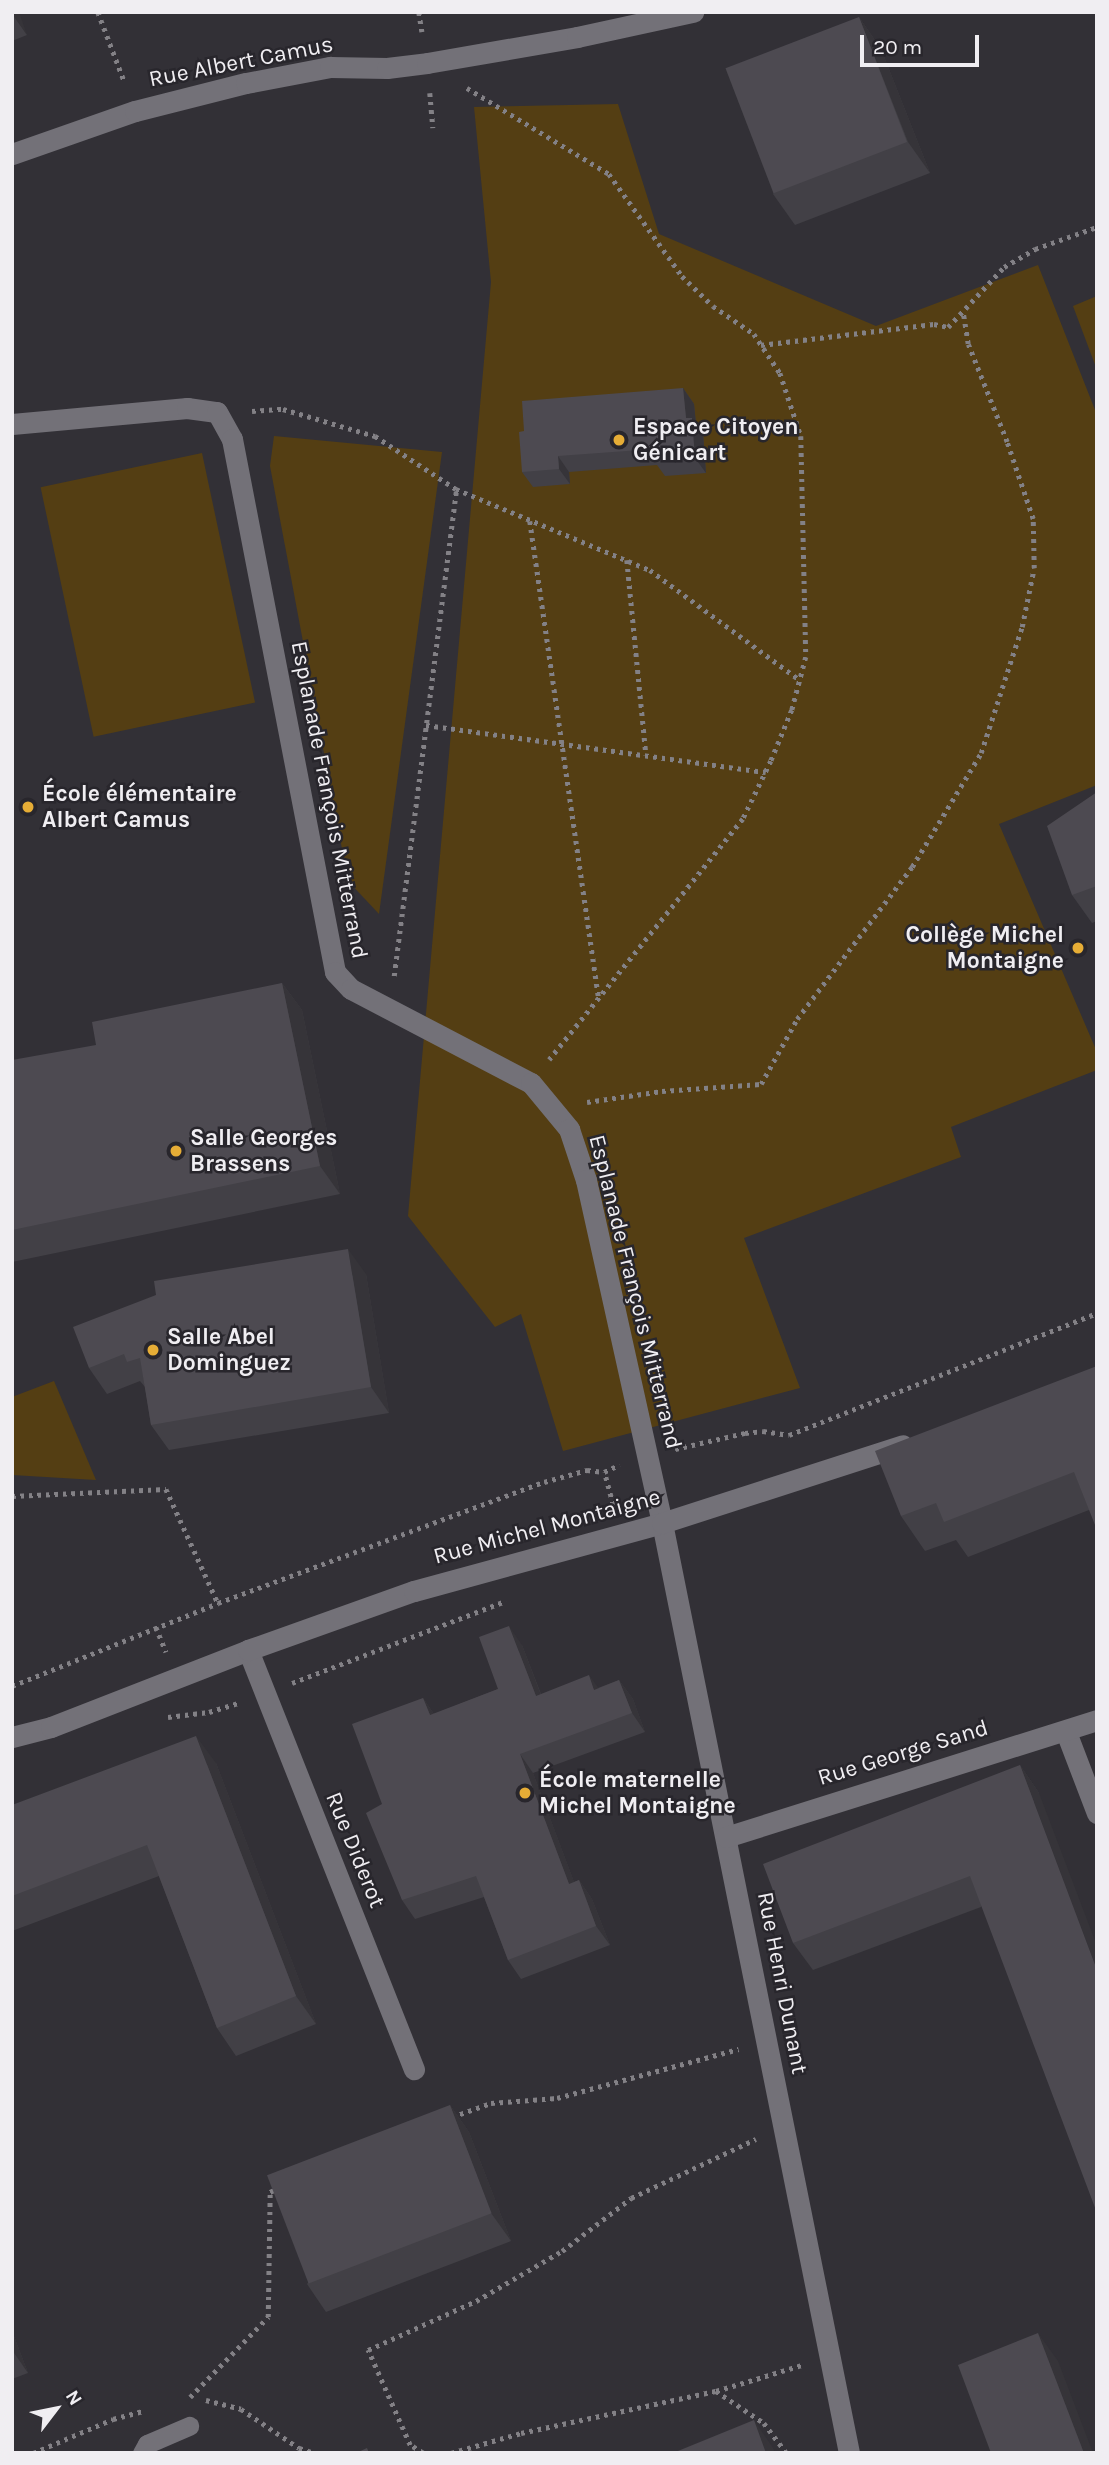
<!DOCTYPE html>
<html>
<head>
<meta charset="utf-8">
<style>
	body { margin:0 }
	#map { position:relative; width:1109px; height:2465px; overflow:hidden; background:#323036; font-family:Karla,sans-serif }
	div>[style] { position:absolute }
	.green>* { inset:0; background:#543e13; transform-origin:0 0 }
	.path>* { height:4.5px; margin-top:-2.25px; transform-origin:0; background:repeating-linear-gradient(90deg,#838186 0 3.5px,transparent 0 8.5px) }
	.service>* { height:19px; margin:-9.5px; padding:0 9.5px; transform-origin:9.5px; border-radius:9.5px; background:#737178 }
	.minor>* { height:21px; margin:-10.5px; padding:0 10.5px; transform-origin:10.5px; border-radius:10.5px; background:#737178 }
	.wall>* { inset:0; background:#424046 }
	.shaded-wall>* { inset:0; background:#363439 }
	.building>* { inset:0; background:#4d4a51; transform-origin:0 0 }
	.dots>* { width:19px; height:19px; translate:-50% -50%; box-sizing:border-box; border:4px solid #28262c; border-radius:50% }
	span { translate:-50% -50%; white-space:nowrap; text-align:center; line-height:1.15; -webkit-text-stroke:5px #28262c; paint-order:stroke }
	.street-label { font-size:23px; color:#f0eef2 }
	.poi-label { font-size:23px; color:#f0eef2; font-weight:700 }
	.left { translate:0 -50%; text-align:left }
	.right { translate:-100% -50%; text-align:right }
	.frame { position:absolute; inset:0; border:14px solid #f0eef2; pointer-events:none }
	.north { position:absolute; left:21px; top:2374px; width:70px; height:70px; -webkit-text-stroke:5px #28262c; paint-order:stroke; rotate:58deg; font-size:19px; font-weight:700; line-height:28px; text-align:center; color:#f0eef2 }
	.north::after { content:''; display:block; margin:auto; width:24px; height:32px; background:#f0eef2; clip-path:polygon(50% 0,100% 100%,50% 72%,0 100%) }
	.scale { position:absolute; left:860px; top:35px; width:119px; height:32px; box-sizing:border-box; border:4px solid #f0eef2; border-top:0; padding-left:9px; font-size:21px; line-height:24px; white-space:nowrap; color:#f0eef2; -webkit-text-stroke:5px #28262c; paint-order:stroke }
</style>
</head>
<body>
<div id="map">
	<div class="green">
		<div style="clip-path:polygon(618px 104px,659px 234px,876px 326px,1038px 265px,1097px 415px,1097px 785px,999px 824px,1097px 1052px,1097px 1070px,951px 1127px,961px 1157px,744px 1238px,800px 1388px,563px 1451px,521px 1314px,495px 1327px,408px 1216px,491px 282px,474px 107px)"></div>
		<div style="clip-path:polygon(1097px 296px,1097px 370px,1073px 306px)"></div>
		<div style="clip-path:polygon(274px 436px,442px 452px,379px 914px,348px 881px,270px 466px)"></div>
		<div style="left:202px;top:453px;width:255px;height:165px;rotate:78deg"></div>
		<div style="clip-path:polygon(54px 1381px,96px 1480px,12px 1475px,12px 1397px)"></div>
	</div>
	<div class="path">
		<div style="left:98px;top:12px;width:76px;rotate:69.2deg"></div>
		<div style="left:419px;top:12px;width:20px;rotate:81deg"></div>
		<div style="left:467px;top:88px;width:166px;rotate:31.2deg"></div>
		<div style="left:609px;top:174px;width:125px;rotate:54.4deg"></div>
		<div style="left:682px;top:276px;width:43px;rotate:44.1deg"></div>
		<div style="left:713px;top:306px;width:50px;rotate:34.3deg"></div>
		<div style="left:754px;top:334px;width:47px;rotate:56.3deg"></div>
		<div style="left:780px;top:373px;width:66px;rotate:71.6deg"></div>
		<div style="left:801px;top:436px;width:221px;rotate:88.7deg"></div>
		<div style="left:806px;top:657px;width:55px;rotate:104.8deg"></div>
		<div style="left:792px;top:710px;width:55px;rotate:112.4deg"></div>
		<div style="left:771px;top:761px;width:64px;rotate:115.8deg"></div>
		<div style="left:743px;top:819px;width:309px;rotate:128.8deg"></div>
		<div style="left:430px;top:93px;width:35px;rotate:85deg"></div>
		<div style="left:761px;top:345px;width:174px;rotate:-6.9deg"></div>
		<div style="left:934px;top:324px;width:14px;rotate:12deg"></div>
		<div style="left:948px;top:327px;width:82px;rotate:-47deg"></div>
		<div style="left:1004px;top:267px;width:36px;rotate:-30deg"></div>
		<div style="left:1035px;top:249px;width:66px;rotate:-19.5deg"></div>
		<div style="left:252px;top:411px;width:31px;rotate:-4deg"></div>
		<div style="left:283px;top:409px;width:96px;rotate:16.4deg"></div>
		<div style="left:375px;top:436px;width:97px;rotate:33.2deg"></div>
		<div style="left:530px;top:521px;width:481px;rotate:81.8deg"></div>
		<div style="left:627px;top:560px;width:196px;rotate:84.4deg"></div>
		<div style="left:426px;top:725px;width:343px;rotate:7.9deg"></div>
		<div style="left:394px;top:976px;width:491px;rotate:-82.7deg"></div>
		<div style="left:456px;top:489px;width:210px;rotate:22.7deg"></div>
		<div style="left:650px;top:570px;width:186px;rotate:36.3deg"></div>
		<div style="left:587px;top:1102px;width:76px;rotate:-8.3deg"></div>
		<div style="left:662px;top:1091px;width:99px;rotate:-4deg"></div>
		<div style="left:761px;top:1084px;width:74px;rotate:-61deg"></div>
		<div style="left:797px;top:1019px;width:191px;rotate:-52.9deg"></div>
		<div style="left:912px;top:867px;width:133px;rotate:-58.8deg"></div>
		<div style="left:981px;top:753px;width:133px;rotate:-72deg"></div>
		<div style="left:1022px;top:627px;width:60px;rotate:-78.5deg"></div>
		<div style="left:1034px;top:568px;width:49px;rotate:-91.2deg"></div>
		<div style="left:1033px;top:519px;width:81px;rotate:-108.7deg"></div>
		<div style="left:1007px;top:442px;width:105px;rotate:-111.7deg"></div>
		<div style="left:968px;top:344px;width:33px;rotate:-99deg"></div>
		<div style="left:675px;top:1449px;width:72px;rotate:-12.9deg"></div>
		<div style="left:745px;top:1433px;width:18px;rotate:-6deg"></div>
		<div style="left:763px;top:1431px;width:26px;rotate:9deg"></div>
		<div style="left:789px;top:1435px;width:331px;rotate:-21.6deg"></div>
		<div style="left:12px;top:1496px;width:154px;rotate:-2.6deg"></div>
		<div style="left:166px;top:1489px;width:125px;rotate:65.5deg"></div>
		<div style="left:613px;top:1505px;width:34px;rotate:-105deg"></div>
		<div style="left:604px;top:1472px;width:17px;rotate:-25deg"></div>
		<div style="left:156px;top:1627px;width:27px;rotate:68deg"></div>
		<div style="left:292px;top:1683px;width:229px;rotate:-21deg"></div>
		<div style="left:12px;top:1686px;width:222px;rotate:-21.9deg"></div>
		<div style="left:218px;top:1603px;width:348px;rotate:-20.4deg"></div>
		<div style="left:544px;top:1482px;width:45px;rotate:-15.6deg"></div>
		<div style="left:587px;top:1470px;width:17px;rotate:7deg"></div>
		<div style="left:168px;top:1717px;width:41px;rotate:-7deg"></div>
		<div style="left:209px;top:1712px;width:30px;rotate:-17deg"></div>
		<div style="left:452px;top:2117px;width:41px;rotate:-19.7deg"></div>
		<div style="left:491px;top:2103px;width:66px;rotate:-4.3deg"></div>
		<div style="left:557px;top:2098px;width:188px;rotate:-15.1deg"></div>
		<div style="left:716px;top:2391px;width:58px;rotate:33.7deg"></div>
		<div style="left:764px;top:2423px;width:38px;rotate:53deg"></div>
		<div style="left:190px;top:2397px;width:112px;rotate:-45.7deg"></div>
		<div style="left:268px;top:2317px;width:125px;rotate:-89.1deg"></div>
		<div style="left:270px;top:2192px;width:7px;rotate:-27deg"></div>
		<div style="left:206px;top:2400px;width:36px;rotate:14deg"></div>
		<div style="left:241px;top:2409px;width:70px;rotate:33.9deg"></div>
		<div style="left:299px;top:2448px;width:16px;rotate:18deg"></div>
		<div style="left:33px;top:2453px;width:87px;rotate:-23deg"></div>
		<div style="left:113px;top:2419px;width:30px;rotate:-15deg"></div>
		<div style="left:423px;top:2453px;width:15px;rotate:-148deg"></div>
		<div style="left:410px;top:2445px;width:104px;rotate:-113.9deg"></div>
		<div style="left:368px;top:2350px;width:119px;rotate:-24.4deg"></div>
		<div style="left:476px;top:2301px;width:99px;rotate:-30.2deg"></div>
		<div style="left:562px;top:2251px;width:87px;rotate:-37.5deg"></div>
		<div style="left:631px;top:2198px;width:138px;rotate:-25.3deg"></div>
		<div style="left:451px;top:2453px;width:73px;rotate:-15.9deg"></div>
		<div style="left:521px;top:2433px;width:199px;rotate:-12.2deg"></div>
		<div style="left:716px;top:2391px;width:90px;rotate:-16.8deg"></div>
	</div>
	<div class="service">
		<div style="left:142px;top:2453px;width:10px;rotate:-61deg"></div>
		<div style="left:147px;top:2444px;width:46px;rotate:-23.2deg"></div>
	</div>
	<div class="minor">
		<div style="left:12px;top:154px;width:130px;rotate:-19.3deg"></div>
		<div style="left:135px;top:111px;width:114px;rotate:-14.2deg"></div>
		<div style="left:246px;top:83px;width:86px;rotate:-10.8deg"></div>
		<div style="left:330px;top:67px;width:57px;rotate:1deg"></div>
		<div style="left:387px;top:68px;width:40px;rotate:-7.1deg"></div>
		<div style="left:427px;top:63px;width:152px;rotate:-9.8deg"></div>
		<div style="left:577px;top:37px;width:119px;rotate:-12.2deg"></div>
		<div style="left:12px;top:424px;width:176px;rotate:-5.2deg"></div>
		<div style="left:187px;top:408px;width:30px;rotate:8deg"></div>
		<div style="left:217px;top:412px;width:31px;rotate:61deg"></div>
		<div style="left:232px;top:439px;width:543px;rotate:79.06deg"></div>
		<div style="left:335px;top:972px;width:23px;rotate:47deg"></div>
		<div style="left:351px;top:989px;width:203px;rotate:27.6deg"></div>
		<div style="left:531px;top:1083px;width:60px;rotate:50.4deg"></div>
		<div style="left:569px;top:1129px;width:54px;rotate:71.6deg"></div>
		<div style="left:586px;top:1180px;width:351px;rotate:77.5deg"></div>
		<div style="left:662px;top:1523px;width:949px;rotate:78.63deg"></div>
		<div style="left:248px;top:1650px;width:451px;rotate:68.4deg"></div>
		<div style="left:1066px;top:1732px;width:87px;rotate:69.1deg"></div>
		<div style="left:12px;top:1737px;width:40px;rotate:-14.4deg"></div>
		<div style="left:51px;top:1727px;width:212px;rotate:-21.3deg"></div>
		<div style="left:248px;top:1650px;width:176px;rotate:-19.6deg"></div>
		<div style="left:414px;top:1591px;width:257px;rotate:-15.3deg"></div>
		<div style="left:662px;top:1523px;width:253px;rotate:-17.9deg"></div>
		<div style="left:726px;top:1837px;width:389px;rotate:-17.5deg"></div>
	</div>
	<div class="wall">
		<div style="clip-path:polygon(12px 12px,27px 35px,12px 41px)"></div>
		<div style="clip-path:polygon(859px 17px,881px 49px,930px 173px,795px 225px,773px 194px)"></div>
		<div style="clip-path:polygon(683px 388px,694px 404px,696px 424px,703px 433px,706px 473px,665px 476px,657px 465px,569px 472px,570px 484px,533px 487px,522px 472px)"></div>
		<div style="clip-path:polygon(1097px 792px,1097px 921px,1092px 923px,1072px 895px)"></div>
		<div style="clip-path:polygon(282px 983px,302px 1010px,340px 1194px,12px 1262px,12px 1196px,14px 1196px,96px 1045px)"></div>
		<div style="clip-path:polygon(366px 1274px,389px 1413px,169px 1450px,151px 1425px,145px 1387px,140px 1381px,107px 1394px,89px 1368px,156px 1295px)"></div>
		<div style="clip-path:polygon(1097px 1366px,1089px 1510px,968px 1557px,956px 1540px,925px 1551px,901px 1516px)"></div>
		<div style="clip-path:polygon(522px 1645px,541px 1694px,598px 1688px,619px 1680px,633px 1699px,645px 1732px,533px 1773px,574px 1882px,579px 1880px,592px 1899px,610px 1945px,521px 1979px,508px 1960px,484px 1897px,415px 1919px,402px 1900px,382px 1804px,423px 1698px,434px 1714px,498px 1689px)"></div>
		<div style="clip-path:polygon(216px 1763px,316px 2024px,236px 2056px,217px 2028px,159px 1876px,12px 1931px,12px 1805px)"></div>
		<div style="clip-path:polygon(1020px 1765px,1039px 1793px,981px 1907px,813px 1970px,793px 1943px)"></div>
		<div style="clip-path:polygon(450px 2105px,469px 2132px,511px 2241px,326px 2312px,307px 2284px)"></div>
		<div style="clip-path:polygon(12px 2331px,28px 2373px,12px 2379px)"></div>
	</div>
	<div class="shaded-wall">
		<div style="clip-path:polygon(12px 12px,19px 12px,27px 35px,12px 14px)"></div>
		<div style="clip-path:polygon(859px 17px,881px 49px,930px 173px,908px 142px)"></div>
		<div style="clip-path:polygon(683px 388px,694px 404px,696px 424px,703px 433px,706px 473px,695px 458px,686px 418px)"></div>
		<div style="clip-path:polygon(558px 456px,569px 472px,570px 484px,559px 469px)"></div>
		<div style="clip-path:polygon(282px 983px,302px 1010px,340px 1194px,320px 1166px)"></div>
		<div style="clip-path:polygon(348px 1249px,366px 1274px,389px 1413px,371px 1387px)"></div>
		<div style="clip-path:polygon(509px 1626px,522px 1645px,549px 1716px,536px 1696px)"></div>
		<div style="clip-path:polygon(589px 1675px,603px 1694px,594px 1690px)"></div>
		<div style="clip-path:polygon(619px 1680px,633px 1699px,645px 1732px,632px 1713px)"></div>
		<div style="clip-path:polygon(423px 1698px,436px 1717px,430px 1715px)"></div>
		<div style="clip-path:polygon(196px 1736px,216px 1763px,316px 2024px,296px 1996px)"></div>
		<div style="clip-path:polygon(520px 1754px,533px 1773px,582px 1903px,569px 1884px)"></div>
		<div style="clip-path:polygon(1020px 1765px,1039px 1793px,1097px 1946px,1097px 1970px)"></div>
		<div style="clip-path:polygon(579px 1880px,592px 1899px,610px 1945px,596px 1926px)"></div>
		<div style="clip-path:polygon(450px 2105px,469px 2132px,511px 2241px,491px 2213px)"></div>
		<div style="clip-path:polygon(12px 2331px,28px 2373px,12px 2350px)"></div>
		<div style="clip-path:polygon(1038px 2333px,1058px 2361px,1093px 2453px,1084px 2453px)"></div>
		<div style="clip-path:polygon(754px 2420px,773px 2448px,775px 2453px,766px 2453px)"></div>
	</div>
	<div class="building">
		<div style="left:859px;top:17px;width:134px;height:143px;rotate:69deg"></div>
		<div style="clip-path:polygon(683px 388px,686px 418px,692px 418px,695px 458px,654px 461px,654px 449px,558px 456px,559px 469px,522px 472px,519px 432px,524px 431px,522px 401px)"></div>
		<div style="clip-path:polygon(1097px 792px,1097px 886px,1072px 895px,1047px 826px)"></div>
		<div style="clip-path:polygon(282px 983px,320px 1166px,12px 1230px,12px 1196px,14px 1196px,12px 1186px,12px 1060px,96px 1045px,92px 1022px)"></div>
		<div style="clip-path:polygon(348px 1249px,371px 1387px,151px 1425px,140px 1358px,127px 1362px,124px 1354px,89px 1368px,73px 1327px,156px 1295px,154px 1281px)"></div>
		<div style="clip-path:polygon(1097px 1366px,1097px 1530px,1074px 1472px,944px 1522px,936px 1503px,901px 1516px,875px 1451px)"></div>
		<div style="clip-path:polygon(509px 1626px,536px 1696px,589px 1675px,594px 1690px,619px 1680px,632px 1713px,520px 1754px,569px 1884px,579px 1880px,596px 1926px,508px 1960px,476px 1876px,402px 1900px,366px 1813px,382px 1804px,352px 1724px,423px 1698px,430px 1715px,498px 1689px,479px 1637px)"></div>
		<div style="clip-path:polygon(196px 1736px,296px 1996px,217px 2028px,147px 1845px,12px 1896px,12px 1805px)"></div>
		<div style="clip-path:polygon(1020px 1765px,1097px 1970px,1097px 2213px,970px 1876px,793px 1943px,763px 1864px)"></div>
		<div style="left:450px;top:2105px;width:116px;height:196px;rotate:69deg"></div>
		<div style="clip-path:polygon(1038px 2333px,1084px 2453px,991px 2453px,958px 2365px)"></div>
		<div style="clip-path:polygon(754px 2420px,766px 2453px,673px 2453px)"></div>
		<div style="clip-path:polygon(367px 2448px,369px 2453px,356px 2453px)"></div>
	</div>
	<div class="dots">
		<div style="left:619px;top:440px;background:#e6ad36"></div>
		<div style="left:28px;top:807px;background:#e6ad36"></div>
		<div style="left:1078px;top:948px;background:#e6ad36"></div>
		<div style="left:176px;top:1151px;background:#e6ad36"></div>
		<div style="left:153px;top:1350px;background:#e6ad36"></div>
		<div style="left:525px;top:1793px;background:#e6ad36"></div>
	</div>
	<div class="street-label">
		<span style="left:241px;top:62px;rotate:-11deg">Rue Albert Camus</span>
		<span style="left:329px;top:800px;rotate:79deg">Esplanade François Mitterrand</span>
		<span style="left:635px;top:1292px;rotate:76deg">Esplanade François Mitterrand</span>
		<span style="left:547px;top:1527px;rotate:-15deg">Rue Michel Montaigne</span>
		<span style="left:903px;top:1753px;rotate:-17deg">Rue George Sand</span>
		<span style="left:355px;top:1850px;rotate:68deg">Rue Diderot</span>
		<span style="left:782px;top:1983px;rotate:79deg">Rue Henri Dunant</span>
	</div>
	<div class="poi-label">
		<span class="left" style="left:633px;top:440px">Espace Citoyen<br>Génicart</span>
		<span class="left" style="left:42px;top:807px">École élémentaire<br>Albert Camus</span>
		<span class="right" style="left:1064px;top:948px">Collège Michel<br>Montaigne</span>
		<span class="left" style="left:190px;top:1151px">Salle Georges<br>Brassens</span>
		<span class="left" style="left:167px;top:1350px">Salle Abel<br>Dominguez</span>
		<span class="left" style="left:539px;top:1793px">École maternelle<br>Michel Montaigne</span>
	</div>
	<div class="frame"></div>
	<div class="north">N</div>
	<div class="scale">20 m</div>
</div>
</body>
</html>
